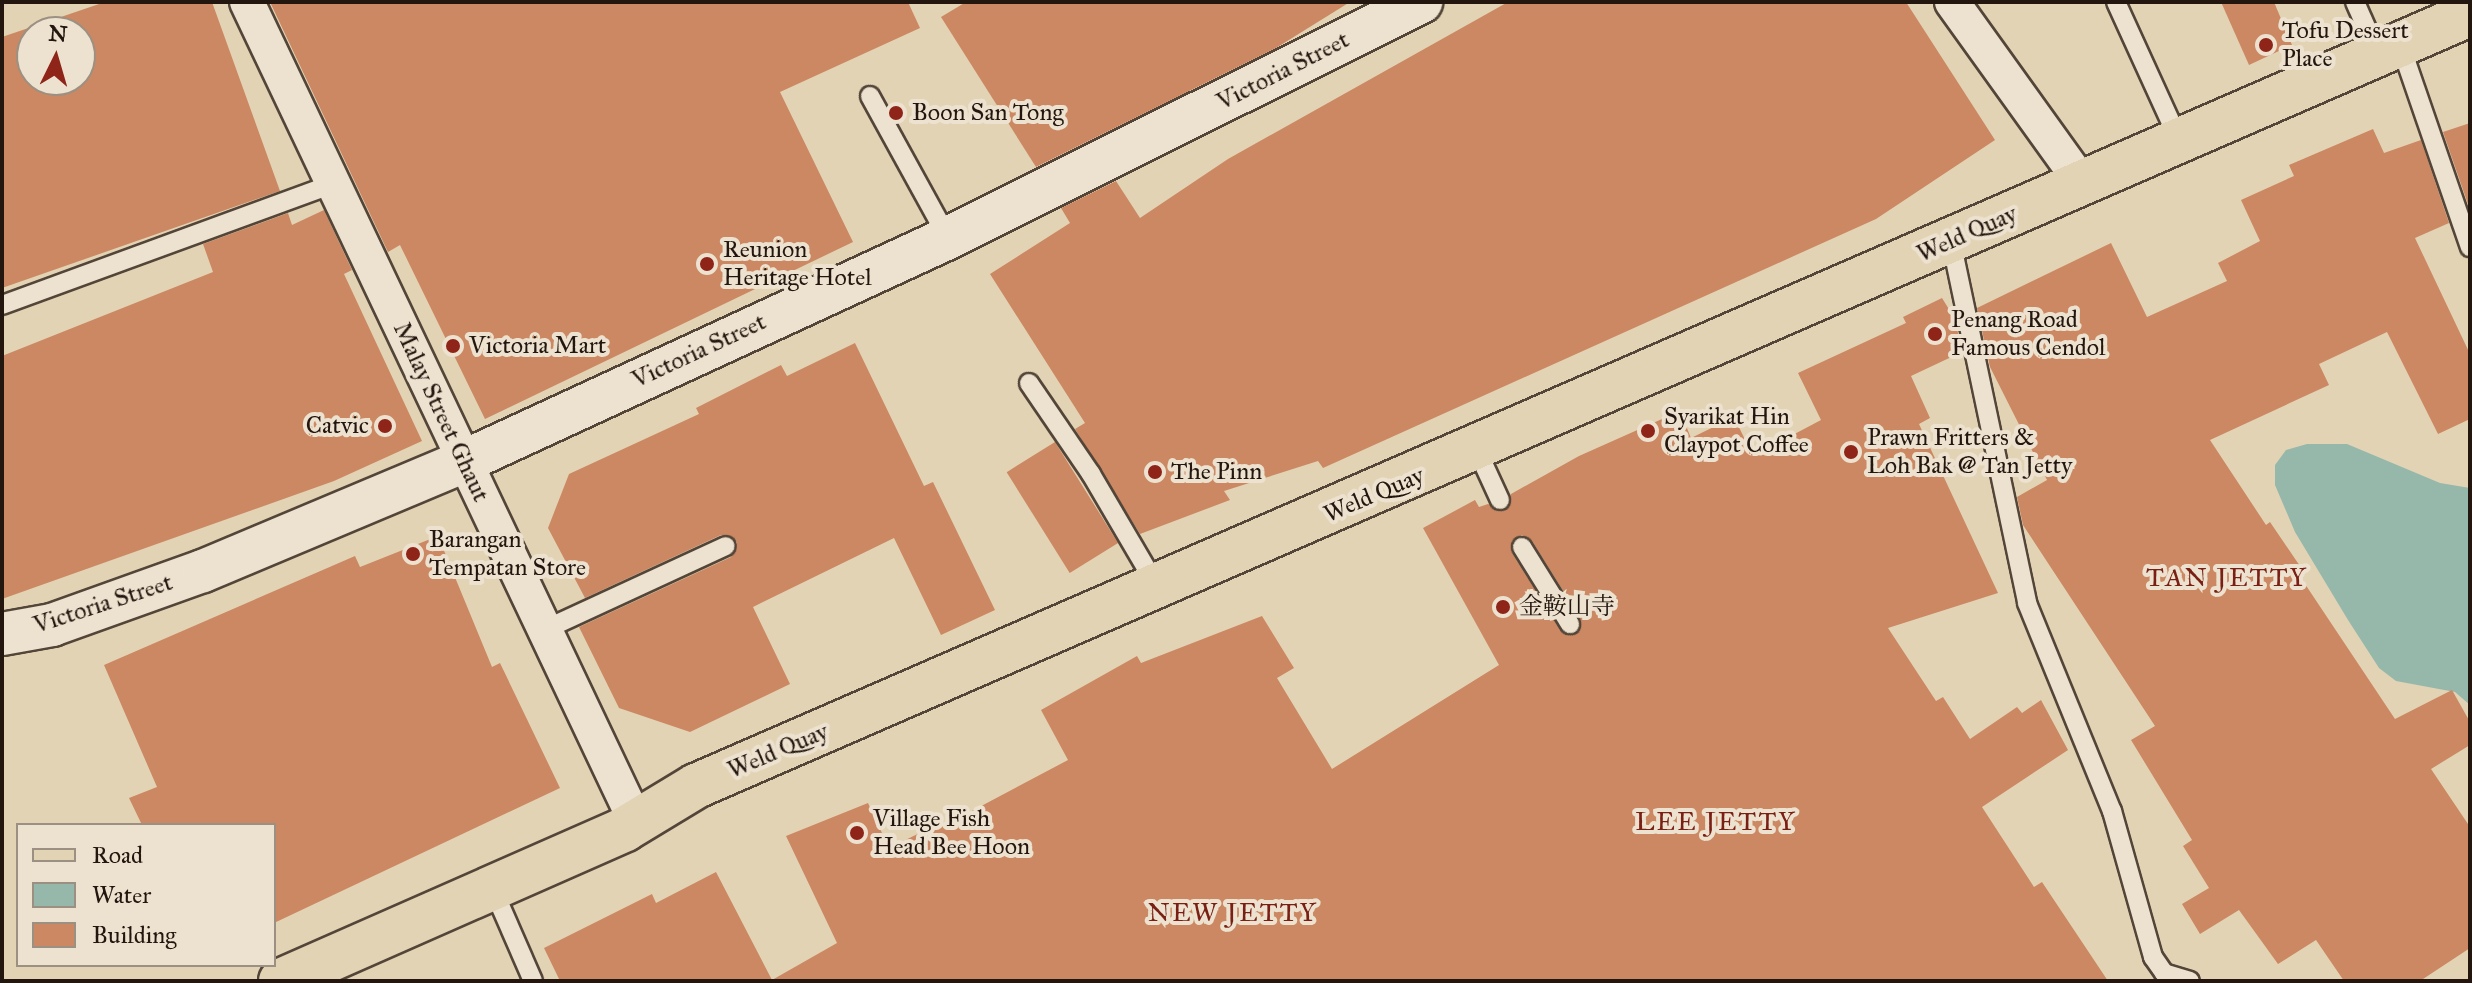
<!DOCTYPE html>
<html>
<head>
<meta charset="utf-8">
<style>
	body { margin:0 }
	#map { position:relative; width:2472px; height:983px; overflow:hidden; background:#e2d3b5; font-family:"IM FELL Great Primer","Noto Serif SC",serif }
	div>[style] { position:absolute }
	.water>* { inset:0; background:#95b8aa }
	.building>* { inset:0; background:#cc8862; transform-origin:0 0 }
	.roads { filter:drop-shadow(2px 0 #534538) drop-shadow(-2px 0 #534538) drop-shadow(0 2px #534538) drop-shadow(0 -2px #534538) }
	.service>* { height:18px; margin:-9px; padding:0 9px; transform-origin:9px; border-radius:9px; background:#ece2cf }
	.minor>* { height:34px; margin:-17px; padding:0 17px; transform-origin:17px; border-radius:17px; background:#ece2cf }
	.tertiary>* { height:42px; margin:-21px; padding:0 21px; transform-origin:21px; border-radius:21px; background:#ece2cf }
	.primary>* { height:44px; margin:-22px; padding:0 22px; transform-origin:22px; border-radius:22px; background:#e2d3b5 }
	.dots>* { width:22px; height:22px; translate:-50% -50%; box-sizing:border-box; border:4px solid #ece2cf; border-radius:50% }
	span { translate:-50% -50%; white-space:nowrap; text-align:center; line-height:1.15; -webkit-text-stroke:8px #ece2cf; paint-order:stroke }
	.poi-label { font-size:24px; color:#23160f }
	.left { translate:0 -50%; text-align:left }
	.right { translate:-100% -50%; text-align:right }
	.street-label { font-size:24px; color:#23160f }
	.neighbourhood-label { font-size:26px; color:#7a1f14; letter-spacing:2px }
	.frame { position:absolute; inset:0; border:4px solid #23160f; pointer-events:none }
	.legend { position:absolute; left:16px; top:823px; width:260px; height:144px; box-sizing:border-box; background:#ece2cf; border:2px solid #9c9082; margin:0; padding:10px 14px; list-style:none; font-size:24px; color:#23160f }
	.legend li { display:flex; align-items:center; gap:16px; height:40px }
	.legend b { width:40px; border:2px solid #9c9082 }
	.north { position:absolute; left:16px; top:16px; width:80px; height:80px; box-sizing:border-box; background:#ece2cf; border:2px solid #9c9082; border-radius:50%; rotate:5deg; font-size:22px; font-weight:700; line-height:32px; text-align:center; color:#23160f }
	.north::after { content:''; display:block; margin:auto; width:28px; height:36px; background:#8f2418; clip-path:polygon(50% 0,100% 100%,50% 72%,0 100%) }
</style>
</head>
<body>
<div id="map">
	<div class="water">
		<div style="clip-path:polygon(2307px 444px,2347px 444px,2440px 483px,2470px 488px,2470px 705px,2455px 692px,2396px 681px,2379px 668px,2348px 620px,2295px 532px,2275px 485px,2275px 465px,2286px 450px)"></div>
	</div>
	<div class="building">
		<div style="clip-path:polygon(evenodd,105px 2px,212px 2px,280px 191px,2px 288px,2px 37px,105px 2px,32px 32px,80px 32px,80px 80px,32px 80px,32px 32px)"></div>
		<div style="clip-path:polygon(270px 2px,908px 2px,920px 28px,780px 92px,853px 242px,485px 419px,400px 245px,388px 252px)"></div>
		<div style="clip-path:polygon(966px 2px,1350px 2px,1276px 48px,1036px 167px,941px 17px)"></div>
		<div style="clip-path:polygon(1508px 2px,1906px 2px,1995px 140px,1876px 219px,1323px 468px,1318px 461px,1224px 491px,1230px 500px,1140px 534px,1075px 429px,1085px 423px,990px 274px,1070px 223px,1061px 208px,1116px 181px,1140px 218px,1228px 159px)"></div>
		<div style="clip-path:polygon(2221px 2px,2274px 2px,2292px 45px,2249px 65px)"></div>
		<div style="clip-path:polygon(2470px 123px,2470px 210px,2443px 132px)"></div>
		<div style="clip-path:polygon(2373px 129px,2384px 153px,2421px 140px,2449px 223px,2415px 238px,2470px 354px,2470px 419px,2438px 434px,2387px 332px,2319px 364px,2329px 385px,2210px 440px,2266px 525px,2270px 522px,2302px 569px,2297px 572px,2395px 719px,2452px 690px,2470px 722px,2470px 745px,2431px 769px,2470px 827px,2470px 948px,2420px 981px,2344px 981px,2316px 940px,2278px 964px,2239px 910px,2200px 934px,2182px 904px,2209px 888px,2183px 846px,2192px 840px,2131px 740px,2155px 726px,2023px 525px,2017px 497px,2047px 480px,1990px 367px,1977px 308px,2111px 243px,2147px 317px,2227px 281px,2218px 263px,2260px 241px,2241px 200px,2294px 176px,2289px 165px)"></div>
		<div style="clip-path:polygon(324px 210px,352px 270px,344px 274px,422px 441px,334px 481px,2px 599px,2px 356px,213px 272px,203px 244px,288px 213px,292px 225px)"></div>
		<div style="clip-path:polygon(evenodd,1942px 298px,1955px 319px,1962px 352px,1911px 376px,1930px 418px,1919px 424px,1998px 593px,1888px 628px,1936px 701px,1943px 697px,1970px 739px,2017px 707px,2022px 713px,2041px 700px,2068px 750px,1982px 807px,2034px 887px,2042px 882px,2108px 981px,560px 981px,544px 948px,652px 894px,656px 903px,716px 872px,772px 980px,837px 943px,786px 836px,868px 803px,889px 848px,934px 826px,936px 830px,1068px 760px,1041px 710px,1137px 656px,1141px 663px,1262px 616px,1294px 668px,1277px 678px,1332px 769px,1499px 665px,1423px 528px,1475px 500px,1479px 507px,1488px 504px,1504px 511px,1511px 494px,1579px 456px,1680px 411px,1691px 438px,1734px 417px,1753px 456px,1821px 420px,1798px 373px,1906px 323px,1903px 317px,1942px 298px,1522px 535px,1532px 541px,1580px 618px,1576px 634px,1560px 630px,1512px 553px,1512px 541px,1522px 535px)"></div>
		<div style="clip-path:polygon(855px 343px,924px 486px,933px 482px,995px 610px,941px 635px,894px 538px,753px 607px,790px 684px,690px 732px,619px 708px,579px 627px,731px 557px,737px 542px,721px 535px,585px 598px,548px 528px,569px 474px,699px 414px,696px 408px,781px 365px,787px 376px)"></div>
		<div style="left:1055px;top:442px;width:119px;height:57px;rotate:58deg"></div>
		<div style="clip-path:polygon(438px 536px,492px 667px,500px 663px,560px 788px,274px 923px,274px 825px,142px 825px,129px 798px,157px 787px,104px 665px,355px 556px,360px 567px)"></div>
	</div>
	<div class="roads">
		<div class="service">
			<div style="left:2116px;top:2px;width:152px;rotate:65.5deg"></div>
			<div style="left:2355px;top:2px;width:57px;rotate:66.1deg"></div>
			<div style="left:2400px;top:44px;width:215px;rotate:71deg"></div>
			<div style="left:870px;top:96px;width:162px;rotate:61.2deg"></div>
			<div style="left:1951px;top:241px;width:370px;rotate:78.1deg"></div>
			<div style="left:2027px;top:603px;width:225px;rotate:67.8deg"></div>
			<div style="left:2112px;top:811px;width:152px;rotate:74.3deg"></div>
			<div style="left:2153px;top:957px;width:19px;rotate:55deg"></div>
			<div style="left:2164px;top:973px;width:27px;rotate:17deg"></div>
			<div style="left:2px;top:305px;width:352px;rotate:-20.1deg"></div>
			<div style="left:1029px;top:383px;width:110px;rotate:55.7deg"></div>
			<div style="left:1091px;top:474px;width:129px;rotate:59.6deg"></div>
			<div style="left:1477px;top:450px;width:55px;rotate:65.3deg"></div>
			<div style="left:1522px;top:547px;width:91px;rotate:58.1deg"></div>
			<div style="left:544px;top:630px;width:200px;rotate:-24.8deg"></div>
			<div style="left:493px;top:889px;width:100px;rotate:66.5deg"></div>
		</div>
		<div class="minor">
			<div style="left:247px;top:2px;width:908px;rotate:64.62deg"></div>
			<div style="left:1952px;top:2px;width:223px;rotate:54.3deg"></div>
		</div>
		<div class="tertiary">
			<div style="left:2px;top:634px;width:51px;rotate:-10.2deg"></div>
			<div style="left:52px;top:625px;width:160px;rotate:-19.7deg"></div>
			<div style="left:203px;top:571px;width:284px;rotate:-22.8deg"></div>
			<div style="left:465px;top:461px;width:532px;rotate:-24.78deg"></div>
			<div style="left:948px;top:238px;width:529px;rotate:-26.52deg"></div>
		</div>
		<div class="primary">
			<div style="left:281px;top:981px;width:376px;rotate:-23.8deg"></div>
			<div style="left:625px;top:829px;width:83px;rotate:-31.2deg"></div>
			<div style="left:696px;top:786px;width:1935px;rotate:-23.52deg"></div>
		</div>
	</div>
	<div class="dots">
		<div style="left:2266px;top:45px;background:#8f2418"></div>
		<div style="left:896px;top:113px;background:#8f2418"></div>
		<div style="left:707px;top:264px;background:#8f2418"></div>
		<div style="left:1935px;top:334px;background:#8f2418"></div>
		<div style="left:453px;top:346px;background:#8f2418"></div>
		<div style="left:385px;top:426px;background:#8f2418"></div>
		<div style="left:1648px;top:431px;background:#8f2418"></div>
		<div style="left:1851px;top:452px;background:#8f2418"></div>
		<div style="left:1155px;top:472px;background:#8f2418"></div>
		<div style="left:413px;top:554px;background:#8f2418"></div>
		<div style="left:1503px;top:607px;background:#8f2418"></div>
		<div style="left:857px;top:833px;background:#8f2418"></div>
	</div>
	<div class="poi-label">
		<span class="left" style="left:2282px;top:45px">Tofu Dessert<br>Place</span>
		<span class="left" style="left:912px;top:113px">Boon San Tong</span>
		<span class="left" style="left:723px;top:264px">Reunion<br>Heritage Hotel</span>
		<span class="left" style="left:1951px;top:334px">Penang Road<br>Famous Cendol</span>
		<span class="left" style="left:469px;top:346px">Victoria Mart</span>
		<span class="left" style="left:1664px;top:431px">Syarikat Hin<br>Claypot Coffee</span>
		<span class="right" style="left:369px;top:426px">Catvic</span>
		<span class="left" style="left:1867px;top:452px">Prawn Fritters &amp;<br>Loh Bak @ Tan Jetty</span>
		<span class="left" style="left:1171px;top:472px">The Pinn</span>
		<span class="left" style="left:429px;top:554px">Barangan<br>Tempatan Store</span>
		<span class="left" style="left:1519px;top:607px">金鞍山寺</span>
		<span class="left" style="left:873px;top:833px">Village Fish<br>Head Bee Hoon</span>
	</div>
	<div class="street-label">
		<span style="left:1283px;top:71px;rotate:-27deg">Victoria Street</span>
		<span style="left:1967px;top:234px;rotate:-24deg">Weld Quay</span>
		<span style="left:699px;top:351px;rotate:-25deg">Victoria Street</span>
		<span style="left:441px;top:412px;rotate:65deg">Malay Street Ghaut</span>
		<span style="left:1374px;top:495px;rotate:-23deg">Weld Quay</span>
		<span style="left:103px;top:604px;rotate:-18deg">Victoria Street</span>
		<span style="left:778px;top:751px;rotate:-23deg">Weld Quay</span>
	</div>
	<div class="neighbourhood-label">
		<span style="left:2227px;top:578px">TAN JETTY</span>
		<span style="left:1716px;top:822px">LEE JETTY</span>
		<span style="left:1233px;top:913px">NEW JETTY</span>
	</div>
	<div class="frame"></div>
	<ul class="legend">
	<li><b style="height:10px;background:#e2d3b5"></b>Road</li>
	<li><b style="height:22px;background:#95b8aa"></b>Water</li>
	<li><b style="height:22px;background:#cc8862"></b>Building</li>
	</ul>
	<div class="north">N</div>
</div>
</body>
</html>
